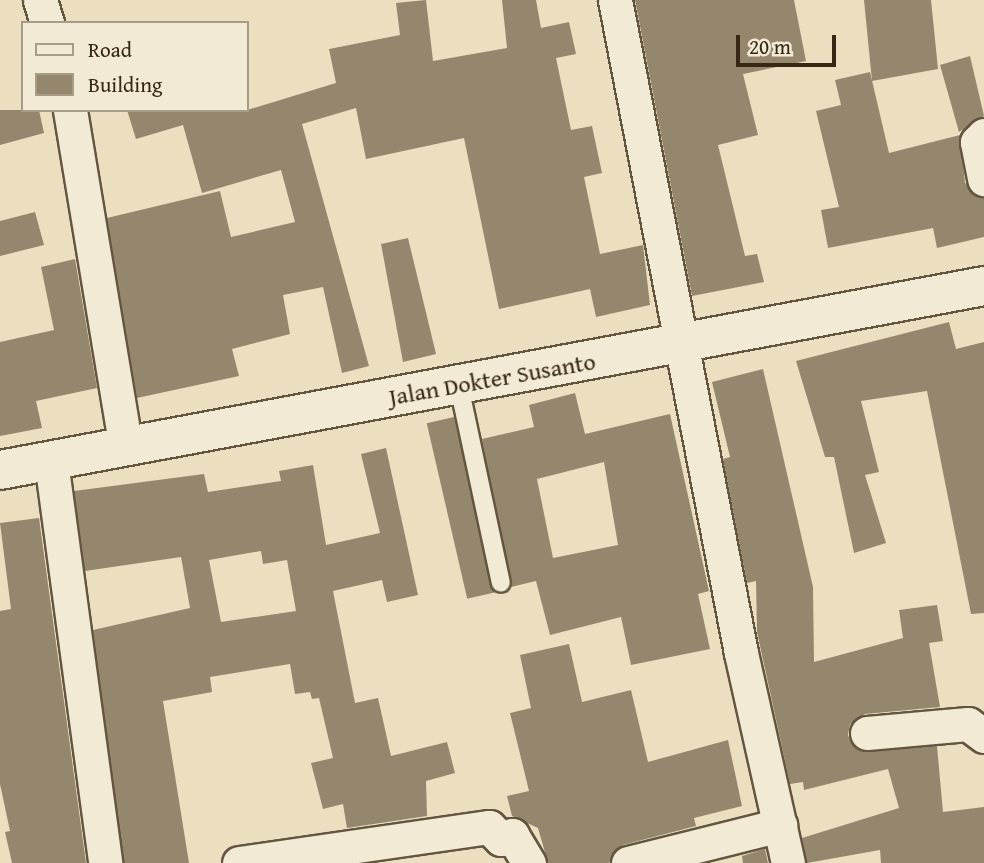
<!DOCTYPE html>
<html>
<head>
<meta charset="utf-8">
<style>
	body { margin:0 }
	#map { position:relative; width:984px; height:863px; overflow:hidden; background:#ecdfc0; font-family:"Gentium Book Plus",serif }
	div>[style] { position:absolute }
	.building>* { inset:0; background:#95876e; transform-origin:0 0 }
	.roads { filter:drop-shadow(2px 0 #645540) drop-shadow(-2px 0 #645540) drop-shadow(0 2px #645540) drop-shadow(0 -2px #645540) }
	.lane>* { height:18px; margin:-9px; padding:0 9px; transform-origin:9px; border-radius:9px; background:#f3ead6 }
	.street>* { height:33px; margin:-16.5px; padding:0 16.5px; transform-origin:16.5px; border-radius:16.5px; background:#f3ead6 }
	.secondary>* { height:38px; margin:-19px; padding:0 19px; transform-origin:19px; border-radius:19px; background:#f3ead6 }
	span { translate:-50% -50%; white-space:nowrap; text-align:center; line-height:1.15; -webkit-text-stroke:7px #f3ead6; paint-order:stroke }
	.street-label { font-size:24px; color:#372715 }
	.legend { position:absolute; left:21px; top:21px; width:228px; height:91px; box-sizing:border-box; background:#f3ead6; border:2px solid #a89c89; margin:0; padding:9px 12px; list-style:none; font-size:21px; color:#372715 }
	.legend li { display:flex; align-items:center; gap:14px; height:35px }
	.legend b { width:35px; border:2px solid #a89c89 }
	.scale { position:absolute; left:736px; top:35px; width:100px; height:32px; box-sizing:border-box; border:4px solid #372715; border-top:0; padding-left:9px; font-size:21px; line-height:24px; white-space:nowrap; color:#372715; -webkit-text-stroke:5px #f3ead6; paint-order:stroke }
</style>
</head>
<body>
<div id="map">
	<div class="building">
		<div style="clip-path:polygon(426px 0,433px 61px,507px 48px,502px 0,536px 0,541px 28px,569px 22px,576px 54px,556px 58px,571px 130px,592px 126px,602px 173px,584px 177px,600px 254px,643px 245px,650px 305px,596px 317px,590px 289px,499px 309px,464px 138px,366px 159px,356px 108px,302px 124px,369px 366px,342px 373px,323px 287px,283px 295px,290px 334px,232px 349px,239px 376px,137px 398px,107px 218px,220px 191px,231px 237px,295px 222px,281px 170px,202px 193px,183px 125px,136px 139px,127px 110px,247px 110px,336px 83px,329px 49px,400px 35px,396px 3px)"></div>
		<div style="clip-path:polygon(635px 0,794px 0,806px 61px,743px 74px,758px 135px,718px 145px,745px 256px,757px 254px,764px 282px,692px 296px)"></div>
		<div style="clip-path:polygon(864px 0,931px 0,938px 69px,872px 81px)"></div>
		<div style="clip-path:polygon(970px 56px,984px 116px,959px 132px,940px 65px)"></div>
		<div style="clip-path:polygon(870px 72px,889px 153px,960px 135px,965px 183px,984px 198px,984px 237px,937px 248px,933px 228px,828px 248px,821px 210px,839px 207px,816px 111px,841px 105px,835px 80px)"></div>
		<div style="clip-path:polygon(0 110px,39px 110px,44px 133px,0 145px)"></div>
		<div style="clip-path:polygon(35px 212px,44px 245px,0 256px,0 221px)"></div>
		<div style="clip-path:polygon(408px 238px,436px 354px,403px 362px,381px 244px)"></div>
		<div style="clip-path:polygon(75px 259px,97px 388px,36px 401px,42px 428px,0 436px,0 342px,54px 330px,41px 267px)"></div>
		<div style="clip-path:polygon(949px 322px,956px 349px,984px 342px,984px 613px,971px 614px,927px 391px,861px 401px,879px 472px,865px 475px,886px 543px,854px 553px,834px 457px,825px 457px,796px 361px)"></div>
		<div style="clip-path:polygon(763px 369px,813px 587px,814px 662px,903px 638px,899px 610px,937px 605px,943px 641px,929px 643px,940px 707px,865px 714px,850px 724px,848px 735px,852px 745px,868px 752px,937px 746px,943px 812px,984px 807px,984px 863px,881px 863px,880px 850px,807px 863px,802px 838px,899px 808px,888px 769px,804px 790px,803px 782px,790px 784px,757px 632px,756px 581px,747px 583px,723px 459px,730px 457px,712px 382px)"></div>
		<div style="clip-path:polygon(evenodd,575px 393px,585px 434px,670px 414px,709px 591px,698px 594px,710px 649px,631px 665px,621px 617px,550px 635px,536px 581px,511px 587px,482px 439px,534px 427px,529px 405px,575px 393px,604px 462px,618px 545px,553px 558px,537px 479px,604px 462px)"></div>
		<div style="left:454px;top:417px;width:180px;height:28px;rotate:77deg"></div>
		<div style="clip-path:polygon(evenodd,386px 448px,418px 595px,387px 602px,382px 580px,333px 591px,355px 703px,378px 698px,391px 756px,447px 742px,455px 773px,426px 781px,427px 816px,347px 828px,343px 804px,323px 809px,311px 763px,333px 758px,319px 698px,312px 699px,310px 692px,295px 694px,290px 664px,210px 677px,212px 692px,163px 701px,189px 863px,124px 863px,93px 630px,190px 608px,181px 557px,85px 571px,74px 491px,204px 474px,208px 492px,281px 481px,279px 471px,313px 465px,326px 545px,380px 533px,361px 454px,386px 448px,261px 551px,263px 564px,287px 560px,296px 611px,221px 622px,209px 560px,261px 551px)"></div>
		<div style="clip-path:polygon(39px 518px,86px 863px,12px 863px,5px 832px,10px 831px,0 784px,0 611px,11px 609px,0 523px)"></div>
		<div style="clip-path:polygon(569px 644px,582px 702px,631px 690px,648px 762px,728px 740px,742px 806px,694px 818px,696px 826px,623px 845px,609px 863px,548px 863px,538px 828px,512px 816px,507px 796px,529px 791px,510px 713px,531px 708px,520px 655px)"></div>
		<div style="clip-path:polygon(765px 849px,768px 863px,743px 863px,742px 856px)"></div>
	</div>
	<div class="roads">
		<div class="lane">
			<div style="left:459px;top:386px;width:201px;rotate:78deg"></div>
		</div>
		<div class="street">
			<div style="left:40px;top:0;width:24px;rotate:73deg"></div>
			<div style="left:615px;top:0;width:665px;rotate:79.08deg"></div>
			<div style="left:741px;top:653px;width:215px;rotate:77.4deg"></div>
			<div style="left:70px;top:110px;width:342px;rotate:80.6deg"></div>
			<div style="left:984px;top:135px;width:10px;rotate:135deg"></div>
			<div style="left:977px;top:142px;width:38px;rotate:79deg"></div>
			<div style="left:51px;top:461px;width:406px;rotate:82.3deg"></div>
			<div style="left:867px;top:733px;width:101px;rotate:-5.1deg"></div>
			<div style="left:968px;top:724px;width:20px;rotate:37deg"></div>
			<div style="left:239px;top:863px;width:253px;rotate:-8.2deg"></div>
			<div style="left:489px;top:827px;width:17px;rotate:45deg"></div>
			<div style="left:501px;top:839px;width:12px;rotate:-20deg"></div>
			<div style="left:512px;top:835px;width:33px;rotate:59deg"></div>
			<div style="left:628px;top:863px;width:157px;rotate:-14deg"></div>
		</div>
		<div class="secondary">
			<div style="left:0;top:470px;width:1001px;rotate:-10.59deg"></div>
		</div>
	</div>
	<div class="street-label">
		<span style="left:492px;top:379px;rotate:-10deg">Jalan Dokter Susanto</span>
	</div>
	<ul class="legend">
	<li><b style="height:9px;background:#f3ead6"></b>Road</li>
	<li><b style="height:19px;background:#95876e"></b>Building</li>
	</ul>
	<div class="scale">20 m</div>
</div>
</body>
</html>
